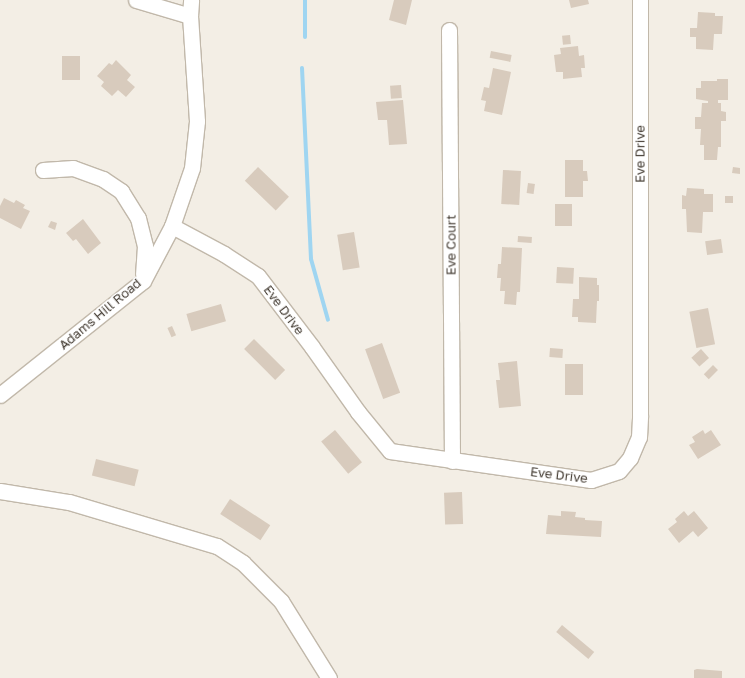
<!DOCTYPE html>
<html>
<head>
<meta charset="utf-8">
<style>
	body { margin:0 }
	#map { position:relative; width:745px; height:678px; overflow:hidden; background:#f3eee5; font-family:"Golos Text",sans-serif }
	div>[style] { position:absolute }
	.stream>* { height:4px; margin:-2px; padding:0 2px; transform-origin:2px; border-radius:2px; background:#9fd5f1 }
	.building>* { inset:0; background:#d8cbbd; transform-origin:0 0 }
	.roads { filter:drop-shadow(1px 0 #c1b8aa) drop-shadow(-1px 0 #c1b8aa) drop-shadow(0 1px #c1b8aa) drop-shadow(0 -1px #c1b8aa) }
	.minor>* { height:15px; margin:-7.5px; padding:0 7.5px; transform-origin:7.5px; border-radius:7.5px; background:#fff }
	span { translate:-50% -50%; white-space:nowrap; text-align:center; line-height:1.15; -webkit-text-stroke:3px #fff; paint-order:stroke }
	.street-label { font-size:13px; color:#453d34 }
</style>
</head>
<body>
<div id="map">
	<div class="stream">
		<div style="left:305px;top:37px;width:37px;rotate:-90deg"></div>
		<div style="left:302px;top:68px;width:191px;rotate:87.3deg"></div>
		<div style="left:311px;top:259px;width:63px;rotate:74.4deg"></div>
	</div>
	<div class="building">
		<div style="clip-path:polygon(394px 0,412px 0,406px 25px,389px 20px)"></div>
		<div style="clip-path:polygon(569px 0,588px 0,589px 4px,571px 8px)"></div>
		<div style="clip-path:polygon(698px 12px,715px 13px,715px 16px,723px 16px,722px 34px,714px 34px,713px 50px,696px 49px,696px 37px,690px 37px,690px 28px,697px 28px)"></div>
		<div style="left:570px;top:35px;width:9px;height:8px;rotate:84deg"></div>
		<div style="clip-path:polygon(578px 46px,579px 56px,584px 55px,585px 68px,581px 68px,582px 77px,563px 79px,563px 72px,556px 72px,554px 55px,561px 54px,560px 48px)"></div>
		<div style="left:491px;top:51px;width:21px;height:7px;rotate:11deg"></div>
		<div style="left:62px;top:56px;width:18px;height:24px"></div>
		<div style="clip-path:polygon(116px 60px,131px 75px,127px 80px,135px 87px,126px 97px,118px 90px,112px 96px,101px 86px,104px 82px,97px 76px,109px 63px,112px 65px)"></div>
		<div style="clip-path:polygon(493px 68px,511px 72px,502px 115px,484px 111px,486px 101px,481px 100px,484px 87px,489px 88px)"></div>
		<div style="clip-path:polygon(717px 79px,728px 79px,728px 100px,718px 100px,718px 103px,721px 103px,721px 111px,726px 112px,726px 121px,721px 121px,721px 147px,718px 147px,717px 160px,704px 160px,704px 145px,700px 145px,701px 129px,695px 129px,695px 117px,701px 117px,702px 103px,708px 103px,708px 101px,696px 99px,696px 88px,701px 88px,701px 81px,717px 81px)"></div>
		<div style="left:401px;top:85px;width:13px;height:11px;rotate:86deg"></div>
		<div style="clip-path:polygon(403px 100px,407px 144px,389px 145px,387px 120px,378px 120px,376px 102px)"></div>
		<div style="clip-path:polygon(565px 160px,583px 160px,583px 171px,587px 171px,588px 181px,583px 181px,583px 197px,565px 197px)"></div>
		<div style="left:258px;top:167px;width:43px;height:19px;rotate:44deg"></div>
		<div style="clip-path:polygon(733px 167px,740px 168px,740px 174px,732px 173px)"></div>
		<div style="left:503px;top:170px;width:18px;height:34px;rotate:3deg"></div>
		<div style="left:528px;top:183px;width:7px;height:10px;rotate:8deg"></div>
		<div style="clip-path:polygon(687px 188px,704px 189px,704px 194px,713px 194px,713px 212px,703px 212px,702px 233px,687px 232px,686px 209px,682px 209px,682px 195px,686px 196px)"></div>
		<div style="left:725px;top:196px;width:8px;height:7px"></div>
		<div style="clip-path:polygon(4px 198px,14px 203px,16px 200px,25px 205px,23px 208px,30px 211px,21px 229px,0 218px,0 206px)"></div>
		<div style="left:555px;top:204px;width:17px;height:22px"></div>
		<div style="clip-path:polygon(83px 219px,101px 243px,88px 254px,76px 239px,73px 241px,66px 233px)"></div>
		<div style="clip-path:polygon(51px 221px,57px 223px,55px 230px,48px 227px)"></div>
		<div style="left:354px;top:232px;width:36px;height:17px;rotate:81deg"></div>
		<div style="left:518px;top:236px;width:14px;height:6px;rotate:4deg"></div>
		<div style="left:721px;top:239px;width:14px;height:16px;rotate:82deg"></div>
		<div style="clip-path:polygon(502px 247px,522px 248px,520px 292px,517px 292px,516px 305px,504px 304px,505px 291px,500px 291px,501px 278px,497px 278px,498px 264px,501px 264px)"></div>
		<div style="left:557px;top:267px;width:17px;height:16px;rotate:3deg"></div>
		<div style="clip-path:polygon(579px 277px,597px 278px,597px 285px,599px 285px,599px 301px,597px 301px,596px 323px,578px 322px,578px 317px,572px 317px,573px 299px,579px 299px)"></div>
		<div style="left:221px;top:304px;width:18px;height:36px;rotate:74deg"></div>
		<div style="left:708px;top:308px;width:37px;height:19px;rotate:79deg"></div>
		<div style="left:172px;top:326px;width:10px;height:5px;rotate:66deg"></div>
		<div style="left:254px;top:339px;width:44px;height:14px;rotate:45deg"></div>
		<div style="left:382px;top:343px;width:53px;height:18px;rotate:70deg"></div>
		<div style="left:550px;top:348px;width:13px;height:9px;rotate:4deg"></div>
		<div style="left:701px;top:349px;width:12px;height:13px;rotate:48deg"></div>
		<div style="clip-path:polygon(517px 361px,521px 406px,499px 408px,496px 380px,500px 380px,498px 363px)"></div>
		<div style="left:565px;top:364px;width:18px;height:31px"></div>
		<div style="left:713px;top:365px;width:7px;height:13px;rotate:45deg"></div>
		<div style="left:335px;top:430px;width:42px;height:18px;rotate:50deg"></div>
		<div style="clip-path:polygon(703px 430px,705px 434px,711px 430px,721px 445px,698px 459px,689px 445px,695px 442px,692px 437px)"></div>
		<div style="left:96px;top:459px;width:44px;height:17px;rotate:14deg"></div>
		<div style="left:462px;top:492px;width:32px;height:18px;rotate:88deg"></div>
		<div style="left:230px;top:499px;width:48px;height:18px;rotate:33deg"></div>
		<div style="clip-path:polygon(561px 511px,576px 512px,575px 517px,585px 518px,585px 520px,602px 521px,601px 537px,546px 534px,548px 515px,561px 516px)"></div>
		<div style="clip-path:polygon(684px 511px,688px 516px,694px 511px,708px 528px,698px 537px,693px 531px,679px 543px,668px 529px,677px 522px,675px 519px)"></div>
		<div style="left:562px;top:625px;width:42px;height:9px;rotate:40deg"></div>
		<div style="clip-path:polygon(697px 669px,722px 671px,722px 678px,694px 678px,694px 670px)"></div>
	</div>
	<div class="roads">
		<div class="minor">
			<div style="left:136px;top:0;width:56px;rotate:16.5deg"></div>
			<div style="left:449px;top:30px;width:431px;rotate:89.6deg"></div>
			<div style="left:43px;top:170px;width:30px;rotate:-4deg"></div>
			<div style="left:73px;top:168px;width:32px;rotate:20deg"></div>
			<div style="left:103px;top:179px;width:22px;rotate:34deg"></div>
			<div style="left:121px;top:191px;width:32px;rotate:58deg"></div>
			<div style="left:138px;top:218px;width:29px;rotate:76deg"></div>
			<div style="left:145px;top:246px;width:28px;rotate:94deg"></div>
			<div style="left:172px;top:226px;width:59px;rotate:28.3deg"></div>
			<div style="left:224px;top:254px;width:40px;rotate:32.9deg"></div>
			<div style="left:258px;top:276px;width:89px;rotate:52.7deg"></div>
			<div style="left:312px;top:347px;width:80px;rotate:54.7deg"></div>
			<div style="left:358px;top:412px;width:50px;rotate:50.6deg"></div>
			<div style="left:390px;top:451px;width:203px;rotate:8.2deg"></div>
			<div style="left:591px;top:480px;width:29px;rotate:-18deg"></div>
			<div style="left:619px;top:471px;width:17px;rotate:-50deg"></div>
			<div style="left:630px;top:458px;width:23px;rotate:-67deg"></div>
			<div style="left:639px;top:437px;width:22px;rotate:-87deg"></div>
			<div style="left:640px;top:415px;width:415px;rotate:-90deg"></div>
			<div style="left:0;top:395px;width:183px;rotate:-38.6deg"></div>
			<div style="left:143px;top:281px;width:62px;rotate:-62.2deg"></div>
			<div style="left:172px;top:226px;width:61px;rotate:-71deg"></div>
			<div style="left:192px;top:168px;width:47px;rotate:-83.9deg"></div>
			<div style="left:197px;top:121px;width:105px;rotate:-93.8deg"></div>
			<div style="left:190px;top:16px;width:16px;rotate:-86deg"></div>
			<div style="left:0;top:491px;width:70px;rotate:9.1deg"></div>
			<div style="left:69px;top:502px;width:154px;rotate:16.6deg"></div>
			<div style="left:217px;top:546px;width:31px;rotate:33deg"></div>
			<div style="left:243px;top:563px;width:54px;rotate:45deg"></div>
			<div style="left:281px;top:601px;width:91px;rotate:58.1deg"></div>
		</div>
	</div>
	<div class="street-label">
		<span style="left:640px;top:154px;rotate:-90deg">Eve Drive</span>
		<span style="left:451px;top:245px;rotate:-90deg">Eve Court</span>
		<span style="left:284px;top:310px;rotate:53deg">Eve Drive</span>
		<span style="left:100px;top:314px;rotate:-40deg">Adams Hill Road</span>
		<span style="left:559px;top:475px;rotate:7deg">Eve Drive</span>
	</div>
</div>
</body>
</html>
